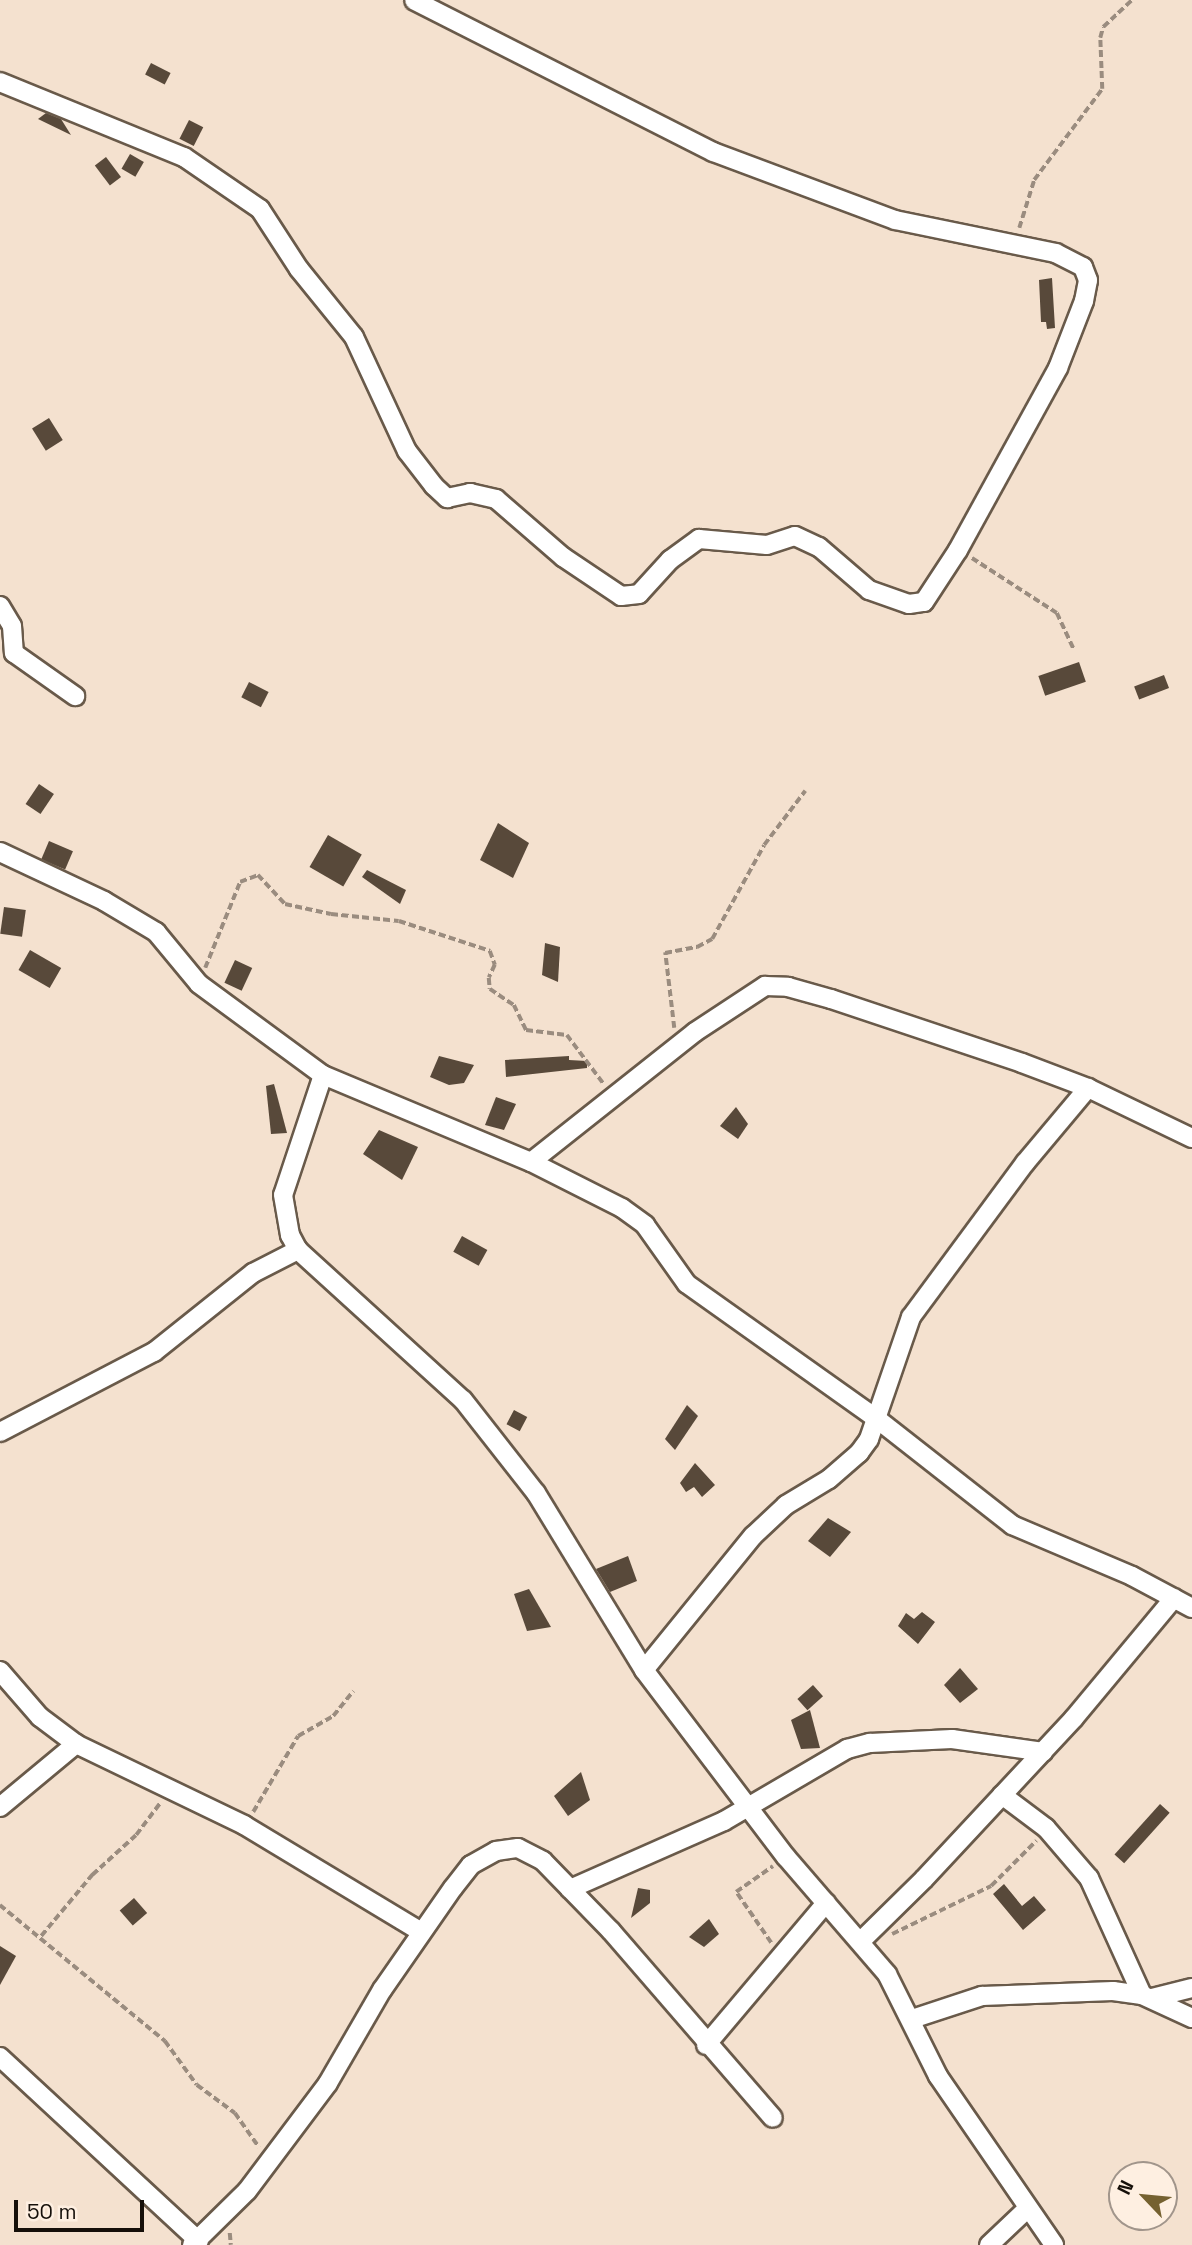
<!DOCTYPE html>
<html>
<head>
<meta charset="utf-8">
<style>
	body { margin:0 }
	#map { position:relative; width:1192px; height:2245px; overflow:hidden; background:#f4e1cf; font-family:"Space Grotesk",sans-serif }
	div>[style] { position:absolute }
	.building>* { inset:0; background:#58493a; transform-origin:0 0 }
	.path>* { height:3.5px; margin-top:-1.75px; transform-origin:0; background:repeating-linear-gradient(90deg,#9a8c7f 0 7px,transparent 0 10.5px) }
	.roads { filter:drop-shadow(2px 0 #695a4a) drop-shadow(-2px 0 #695a4a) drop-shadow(0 2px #695a4a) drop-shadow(0 -2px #695a4a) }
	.street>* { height:18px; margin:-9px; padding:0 9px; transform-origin:9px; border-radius:9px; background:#fff }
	span { translate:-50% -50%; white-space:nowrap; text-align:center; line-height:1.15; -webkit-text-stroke:7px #feefe1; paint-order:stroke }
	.north { position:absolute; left:1108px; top:2161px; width:70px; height:70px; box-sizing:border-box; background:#feefe1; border:2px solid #a1958b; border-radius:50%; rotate:296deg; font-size:19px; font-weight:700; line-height:28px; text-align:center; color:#150f09 }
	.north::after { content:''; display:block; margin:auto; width:24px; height:32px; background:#756130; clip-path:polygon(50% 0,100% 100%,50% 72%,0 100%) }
	.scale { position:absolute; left:14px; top:2200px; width:130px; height:32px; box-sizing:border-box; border:4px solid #150f09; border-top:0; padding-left:9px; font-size:21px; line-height:24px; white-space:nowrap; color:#150f09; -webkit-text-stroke:5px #feefe1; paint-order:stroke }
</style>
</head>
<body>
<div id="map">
	<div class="building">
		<div style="left:151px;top:63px;width:22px;height:13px;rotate:27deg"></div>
		<div style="clip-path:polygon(46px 113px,61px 119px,71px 135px,38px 119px)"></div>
		<div style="left:189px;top:120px;width:16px;height:21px;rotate:27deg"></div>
		<div style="left:130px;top:154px;width:16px;height:17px;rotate:30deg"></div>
		<div style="left:106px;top:157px;width:25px;height:14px;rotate:53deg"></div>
		<div style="clip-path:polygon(1052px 278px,1055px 328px,1047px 329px,1046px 322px,1041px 322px,1039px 280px)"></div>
		<div style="left:49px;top:418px;width:26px;height:20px;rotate:58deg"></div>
		<div style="left:1079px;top:662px;width:21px;height:43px;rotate:71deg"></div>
		<div style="left:1164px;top:675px;width:14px;height:32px;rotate:69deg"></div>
		<div style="left:249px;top:682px;width:22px;height:17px;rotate:27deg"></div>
		<div style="left:39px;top:784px;width:18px;height:24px;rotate:34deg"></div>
		<div style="clip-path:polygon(498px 823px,529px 843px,513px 878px,480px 860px)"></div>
		<div style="left:328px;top:835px;width:39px;height:37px;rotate:30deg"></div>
		<div style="left:49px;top:841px;width:26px;height:20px;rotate:23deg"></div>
		<div style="clip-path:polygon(367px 870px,406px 890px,400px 904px,362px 877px)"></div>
		<div style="left:4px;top:907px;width:22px;height:27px;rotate:8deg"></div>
		<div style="clip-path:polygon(545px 943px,560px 947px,558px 982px,542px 975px)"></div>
		<div style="left:30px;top:950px;width:36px;height:23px;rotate:30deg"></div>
		<div style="left:235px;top:960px;width:19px;height:25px;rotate:25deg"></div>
		<div style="clip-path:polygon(439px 1056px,474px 1065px,464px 1083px,449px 1085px,430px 1077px)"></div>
		<div style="clip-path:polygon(569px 1056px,569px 1060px,587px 1061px,587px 1068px,506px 1077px,505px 1060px)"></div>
		<div style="clip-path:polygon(274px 1084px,287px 1133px,271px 1134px,266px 1086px)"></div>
		<div style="clip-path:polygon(496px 1097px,516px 1104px,504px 1130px,485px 1125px)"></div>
		<div style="clip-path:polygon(736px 1107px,748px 1124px,738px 1139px,720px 1126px)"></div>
		<div style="clip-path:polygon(379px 1130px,418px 1147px,402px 1180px,363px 1154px)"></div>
		<div style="left:462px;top:1236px;width:29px;height:18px;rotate:29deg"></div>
		<div style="clip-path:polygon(687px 1405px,698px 1416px,675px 1450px,665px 1439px)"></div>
		<div style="left:514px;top:1410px;width:15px;height:16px;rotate:28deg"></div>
		<div style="clip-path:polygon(695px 1463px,715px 1485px,702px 1497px,694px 1487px,686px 1492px,680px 1483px)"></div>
		<div style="clip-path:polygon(828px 1518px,851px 1532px,830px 1557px,808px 1541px)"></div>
		<div style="clip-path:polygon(628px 1556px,637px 1581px,610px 1592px,596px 1569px)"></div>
		<div style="clip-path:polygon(529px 1589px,551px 1627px,527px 1631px,514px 1594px)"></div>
		<div style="clip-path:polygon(922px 1612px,935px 1622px,918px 1644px,898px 1626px,906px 1613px,914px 1619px)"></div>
		<div style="clip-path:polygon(960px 1668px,978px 1689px,960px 1703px,944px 1685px)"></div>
		<div style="left:813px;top:1685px;width:15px;height:21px;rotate:48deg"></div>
		<div style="clip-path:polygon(810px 1710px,820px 1748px,801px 1749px,791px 1720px)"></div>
		<div style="clip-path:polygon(581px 1772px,590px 1800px,568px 1816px,554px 1796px)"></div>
		<div style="left:1160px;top:1804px;width:13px;height:68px;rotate:42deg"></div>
		<div style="clip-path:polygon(1004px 1884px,1022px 1906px,1034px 1896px,1046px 1910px,1023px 1930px,993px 1894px)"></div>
		<div style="clip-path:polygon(638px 1888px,650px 1890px,650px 1903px,631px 1918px)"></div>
		<div style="left:134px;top:1898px;width:20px;height:19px;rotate:49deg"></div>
		<div style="clip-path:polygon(709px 1919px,719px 1934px,704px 1947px,689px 1937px)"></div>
		<div style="clip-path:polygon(0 1946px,16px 1956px,0 1985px)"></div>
	</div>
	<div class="path">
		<div style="left:1019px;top:228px;width:50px;rotate:-72.6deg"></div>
		<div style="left:1034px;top:180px;width:114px;rotate:-53.2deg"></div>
		<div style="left:1102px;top:89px;width:51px;rotate:-92.2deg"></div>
		<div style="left:1100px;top:38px;width:11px;rotate:-75deg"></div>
		<div style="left:1103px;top:27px;width:40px;rotate:-43deg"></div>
		<div style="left:972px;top:558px;width:101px;rotate:32.9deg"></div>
		<div style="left:1057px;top:613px;width:40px;rotate:65deg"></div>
		<div style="left:205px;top:968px;width:93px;rotate:-67.9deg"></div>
		<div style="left:240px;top:882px;width:19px;rotate:-21deg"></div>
		<div style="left:258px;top:875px;width:40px;rotate:47deg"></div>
		<div style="left:285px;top:904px;width:47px;rotate:12.3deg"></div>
		<div style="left:331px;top:914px;width:68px;rotate:5.9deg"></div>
		<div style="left:399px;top:921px;width:96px;rotate:18.2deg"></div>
		<div style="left:490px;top:951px;width:15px;rotate:70deg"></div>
		<div style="left:495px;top:965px;width:14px;rotate:115deg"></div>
		<div style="left:489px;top:978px;width:11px;rotate:85deg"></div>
		<div style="left:490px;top:989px;width:29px;rotate:34deg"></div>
		<div style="left:514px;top:1005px;width:28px;rotate:64deg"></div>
		<div style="left:526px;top:1030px;width:41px;rotate:7deg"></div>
		<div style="left:567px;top:1035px;width:60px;rotate:53.1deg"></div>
		<div style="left:674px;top:1028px;width:76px;rotate:-96.8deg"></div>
		<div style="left:665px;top:953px;width:33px;rotate:-11deg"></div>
		<div style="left:697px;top:947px;width:17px;rotate:-28deg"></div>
		<div style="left:712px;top:939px;width:107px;rotate:-61deg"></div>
		<div style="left:764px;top:845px;width:68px;rotate:-52.8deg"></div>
		<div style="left:253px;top:1812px;width:88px;rotate:-59.4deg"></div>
		<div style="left:298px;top:1736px;width:40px;rotate:-29.7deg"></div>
		<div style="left:333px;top:1716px;width:32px;rotate:-51deg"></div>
		<div style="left:0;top:1905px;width:214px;rotate:39.5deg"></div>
		<div style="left:165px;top:2041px;width:54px;rotate:54deg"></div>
		<div style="left:197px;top:2085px;width:47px;rotate:36.4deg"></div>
		<div style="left:235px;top:2113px;width:42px;rotate:54.8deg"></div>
		<div style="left:892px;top:1934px;width:110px;rotate:-25.9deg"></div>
		<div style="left:991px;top:1886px;width:64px;rotate:-45deg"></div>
		<div style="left:41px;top:1936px;width:80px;rotate:-50.1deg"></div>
		<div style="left:92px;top:1875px;width:59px;rotate:-42.3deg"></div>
		<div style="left:136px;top:1835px;width:39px;rotate:-53deg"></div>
		<div style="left:771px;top:1943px;width:62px;rotate:-124.5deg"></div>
		<div style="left:736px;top:1892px;width:45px;rotate:-35.1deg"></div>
		<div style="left:230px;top:2233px;width:12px;rotate:85deg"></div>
	</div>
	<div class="roads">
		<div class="street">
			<div style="left:0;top:82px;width:199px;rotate:22.2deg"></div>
			<div style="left:184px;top:157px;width:92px;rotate:34.4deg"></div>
			<div style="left:260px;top:209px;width:72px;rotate:57deg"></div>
			<div style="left:299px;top:269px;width:87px;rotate:51deg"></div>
			<div style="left:354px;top:337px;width:126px;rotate:65.1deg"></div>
			<div style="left:407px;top:451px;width:44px;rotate:52.4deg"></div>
			<div style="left:434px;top:486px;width:18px;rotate:43deg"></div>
			<div style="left:447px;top:498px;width:24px;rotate:-12deg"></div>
			<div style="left:470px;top:493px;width:27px;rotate:13deg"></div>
			<div style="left:496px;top:499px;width:89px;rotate:40.9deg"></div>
			<div style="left:563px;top:557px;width:70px;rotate:33.9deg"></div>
			<div style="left:621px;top:596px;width:18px;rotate:-6deg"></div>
			<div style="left:639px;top:594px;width:46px;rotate:-47.6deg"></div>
			<div style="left:670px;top:560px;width:36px;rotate:-36deg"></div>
			<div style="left:699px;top:539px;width:68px;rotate:5deg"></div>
			<div style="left:767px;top:545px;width:29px;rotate:-18deg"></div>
			<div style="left:795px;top:536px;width:26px;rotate:25deg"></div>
			<div style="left:819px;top:547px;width:66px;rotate:40.7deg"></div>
			<div style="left:869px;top:590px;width:42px;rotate:19.3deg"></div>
			<div style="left:909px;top:604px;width:15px;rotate:-8deg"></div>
			<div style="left:924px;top:602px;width:62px;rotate:-56.8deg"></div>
			<div style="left:958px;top:550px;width:208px;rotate:-61.2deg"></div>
			<div style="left:1058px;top:368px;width:72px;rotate:-68.8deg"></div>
			<div style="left:1084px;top:301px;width:21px;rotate:-79deg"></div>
			<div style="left:1088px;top:280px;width:14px;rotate:-111deg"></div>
			<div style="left:1083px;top:267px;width:30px;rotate:-153deg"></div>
			<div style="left:1056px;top:253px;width:164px;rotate:-168.4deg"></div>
			<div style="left:895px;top:220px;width:194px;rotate:-159.5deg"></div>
			<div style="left:713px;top:152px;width:335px;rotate:-153.1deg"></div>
			<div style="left:0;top:606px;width:23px;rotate:59deg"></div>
			<div style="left:12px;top:626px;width:27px;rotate:86deg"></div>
			<div style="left:14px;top:653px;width:75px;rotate:35.2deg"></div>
			<div style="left:0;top:852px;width:115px;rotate:25.2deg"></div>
			<div style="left:104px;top:901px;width:61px;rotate:30.8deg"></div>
			<div style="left:156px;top:932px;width:67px;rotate:50.4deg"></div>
			<div style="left:199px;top:984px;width:154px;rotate:36.3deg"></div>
			<div style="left:323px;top:1075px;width:225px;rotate:22.7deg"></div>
			<div style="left:531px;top:1162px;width:102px;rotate:26.8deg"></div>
			<div style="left:622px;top:1208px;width:29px;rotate:36deg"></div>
			<div style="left:645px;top:1225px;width:72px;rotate:54.6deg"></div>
			<div style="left:687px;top:1284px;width:233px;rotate:35.4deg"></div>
			<div style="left:877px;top:1419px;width:172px;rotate:38.1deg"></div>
			<div style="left:1012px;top:1525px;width:130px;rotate:23deg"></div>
			<div style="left:1132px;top:1576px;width:68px;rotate:28.1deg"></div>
			<div style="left:323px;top:1075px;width:126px;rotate:108.4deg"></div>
			<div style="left:283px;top:1195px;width:41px;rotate:80.1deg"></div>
			<div style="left:290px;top:1235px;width:17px;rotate:62deg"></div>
			<div style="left:298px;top:1250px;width:223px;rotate:42.3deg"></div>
			<div style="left:463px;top:1400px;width:118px;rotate:51.9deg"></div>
			<div style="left:536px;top:1493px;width:207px;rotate:58.6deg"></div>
			<div style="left:644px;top:1670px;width:235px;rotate:52.8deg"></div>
			<div style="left:786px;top:1857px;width:155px;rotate:49.2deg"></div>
			<div style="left:887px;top:1974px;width:114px;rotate:63.4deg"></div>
			<div style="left:938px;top:2076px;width:205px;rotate:55.5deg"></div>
			<div style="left:531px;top:1162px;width:209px;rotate:-38.4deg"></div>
			<div style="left:695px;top:1032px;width:84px;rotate:-33.3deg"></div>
			<div style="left:765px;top:986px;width:23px;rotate:2deg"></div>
			<div style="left:788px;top:987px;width:45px;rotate:15.6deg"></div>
			<div style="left:831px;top:999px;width:201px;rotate:18.5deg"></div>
			<div style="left:1022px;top:1063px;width:71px;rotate:20.7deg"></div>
			<div style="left:1088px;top:1088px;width:115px;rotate:25.7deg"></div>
			<div style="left:0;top:1432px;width:174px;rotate:-27.5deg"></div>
			<div style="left:154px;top:1352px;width:127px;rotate:-38.6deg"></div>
			<div style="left:253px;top:1273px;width:51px;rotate:-27.1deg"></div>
			<div style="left:644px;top:1670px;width:173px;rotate:-50.9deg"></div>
			<div style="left:753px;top:1536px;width:45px;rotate:-43.2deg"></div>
			<div style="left:786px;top:1505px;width:50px;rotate:-31.2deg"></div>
			<div style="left:829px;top:1479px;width:40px;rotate:-41deg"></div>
			<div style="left:859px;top:1453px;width:17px;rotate:-54deg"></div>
			<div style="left:869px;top:1439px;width:129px;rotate:-71deg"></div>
			<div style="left:911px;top:1317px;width:192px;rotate:-53.5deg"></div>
			<div style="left:1025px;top:1163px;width:98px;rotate:-50deg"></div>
			<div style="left:0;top:1671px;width:61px;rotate:49deg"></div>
			<div style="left:40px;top:1717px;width:45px;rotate:36.9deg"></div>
			<div style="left:76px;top:1744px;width:187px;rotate:25.7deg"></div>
			<div style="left:244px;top:1825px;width:205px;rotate:31.1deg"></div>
			<div style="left:1002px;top:1795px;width:55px;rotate:36.9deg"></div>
			<div style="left:1046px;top:1828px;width:66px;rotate:49.3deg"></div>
			<div style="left:1089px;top:1878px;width:128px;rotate:65.6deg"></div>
			<div style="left:0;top:1807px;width:99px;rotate:-39.7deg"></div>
			<div style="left:570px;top:1889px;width:168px;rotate:-23.8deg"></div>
			<div style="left:724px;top:1821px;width:143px;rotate:-30.3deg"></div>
			<div style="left:847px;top:1749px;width:24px;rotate:-15deg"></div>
			<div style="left:870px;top:1743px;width:82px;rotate:-2.8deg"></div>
			<div style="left:952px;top:1739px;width:92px;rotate:8.1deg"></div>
			<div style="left:862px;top:1940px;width:87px;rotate:-44.5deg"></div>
			<div style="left:924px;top:1879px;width:220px;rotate:-47deg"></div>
			<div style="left:1074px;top:1718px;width:156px;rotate:-50.2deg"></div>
			<div style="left:1152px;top:1998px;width:41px;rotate:-14deg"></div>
			<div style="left:912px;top:2019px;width:74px;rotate:-18.2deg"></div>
			<div style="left:982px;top:1996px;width:131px;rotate:-2.2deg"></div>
			<div style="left:1113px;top:1991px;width:29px;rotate:8deg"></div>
			<div style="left:1142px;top:1995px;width:55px;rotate:24.7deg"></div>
			<div style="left:706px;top:2045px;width:186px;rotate:-49.8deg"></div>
			<div style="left:0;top:2057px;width:271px;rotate:42.8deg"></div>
			<div style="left:192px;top:2245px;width:77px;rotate:-44.5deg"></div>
			<div style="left:247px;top:2191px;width:135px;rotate:-53.1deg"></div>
			<div style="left:328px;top:2083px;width:108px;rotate:-59.9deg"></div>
			<div style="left:382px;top:1990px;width:124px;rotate:-55.2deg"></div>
			<div style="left:453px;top:1888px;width:29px;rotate:-52deg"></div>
			<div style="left:471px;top:1865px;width:29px;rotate:-29deg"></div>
			<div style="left:496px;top:1851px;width:22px;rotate:-8deg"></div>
			<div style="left:518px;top:1848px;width:28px;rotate:27deg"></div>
			<div style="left:543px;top:1861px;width:98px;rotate:45.8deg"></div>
			<div style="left:611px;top:1931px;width:247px;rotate:49.1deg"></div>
			<div style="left:989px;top:2245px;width:52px;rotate:-43.5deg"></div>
		</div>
	</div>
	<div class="north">N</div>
	<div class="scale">50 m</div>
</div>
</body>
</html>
